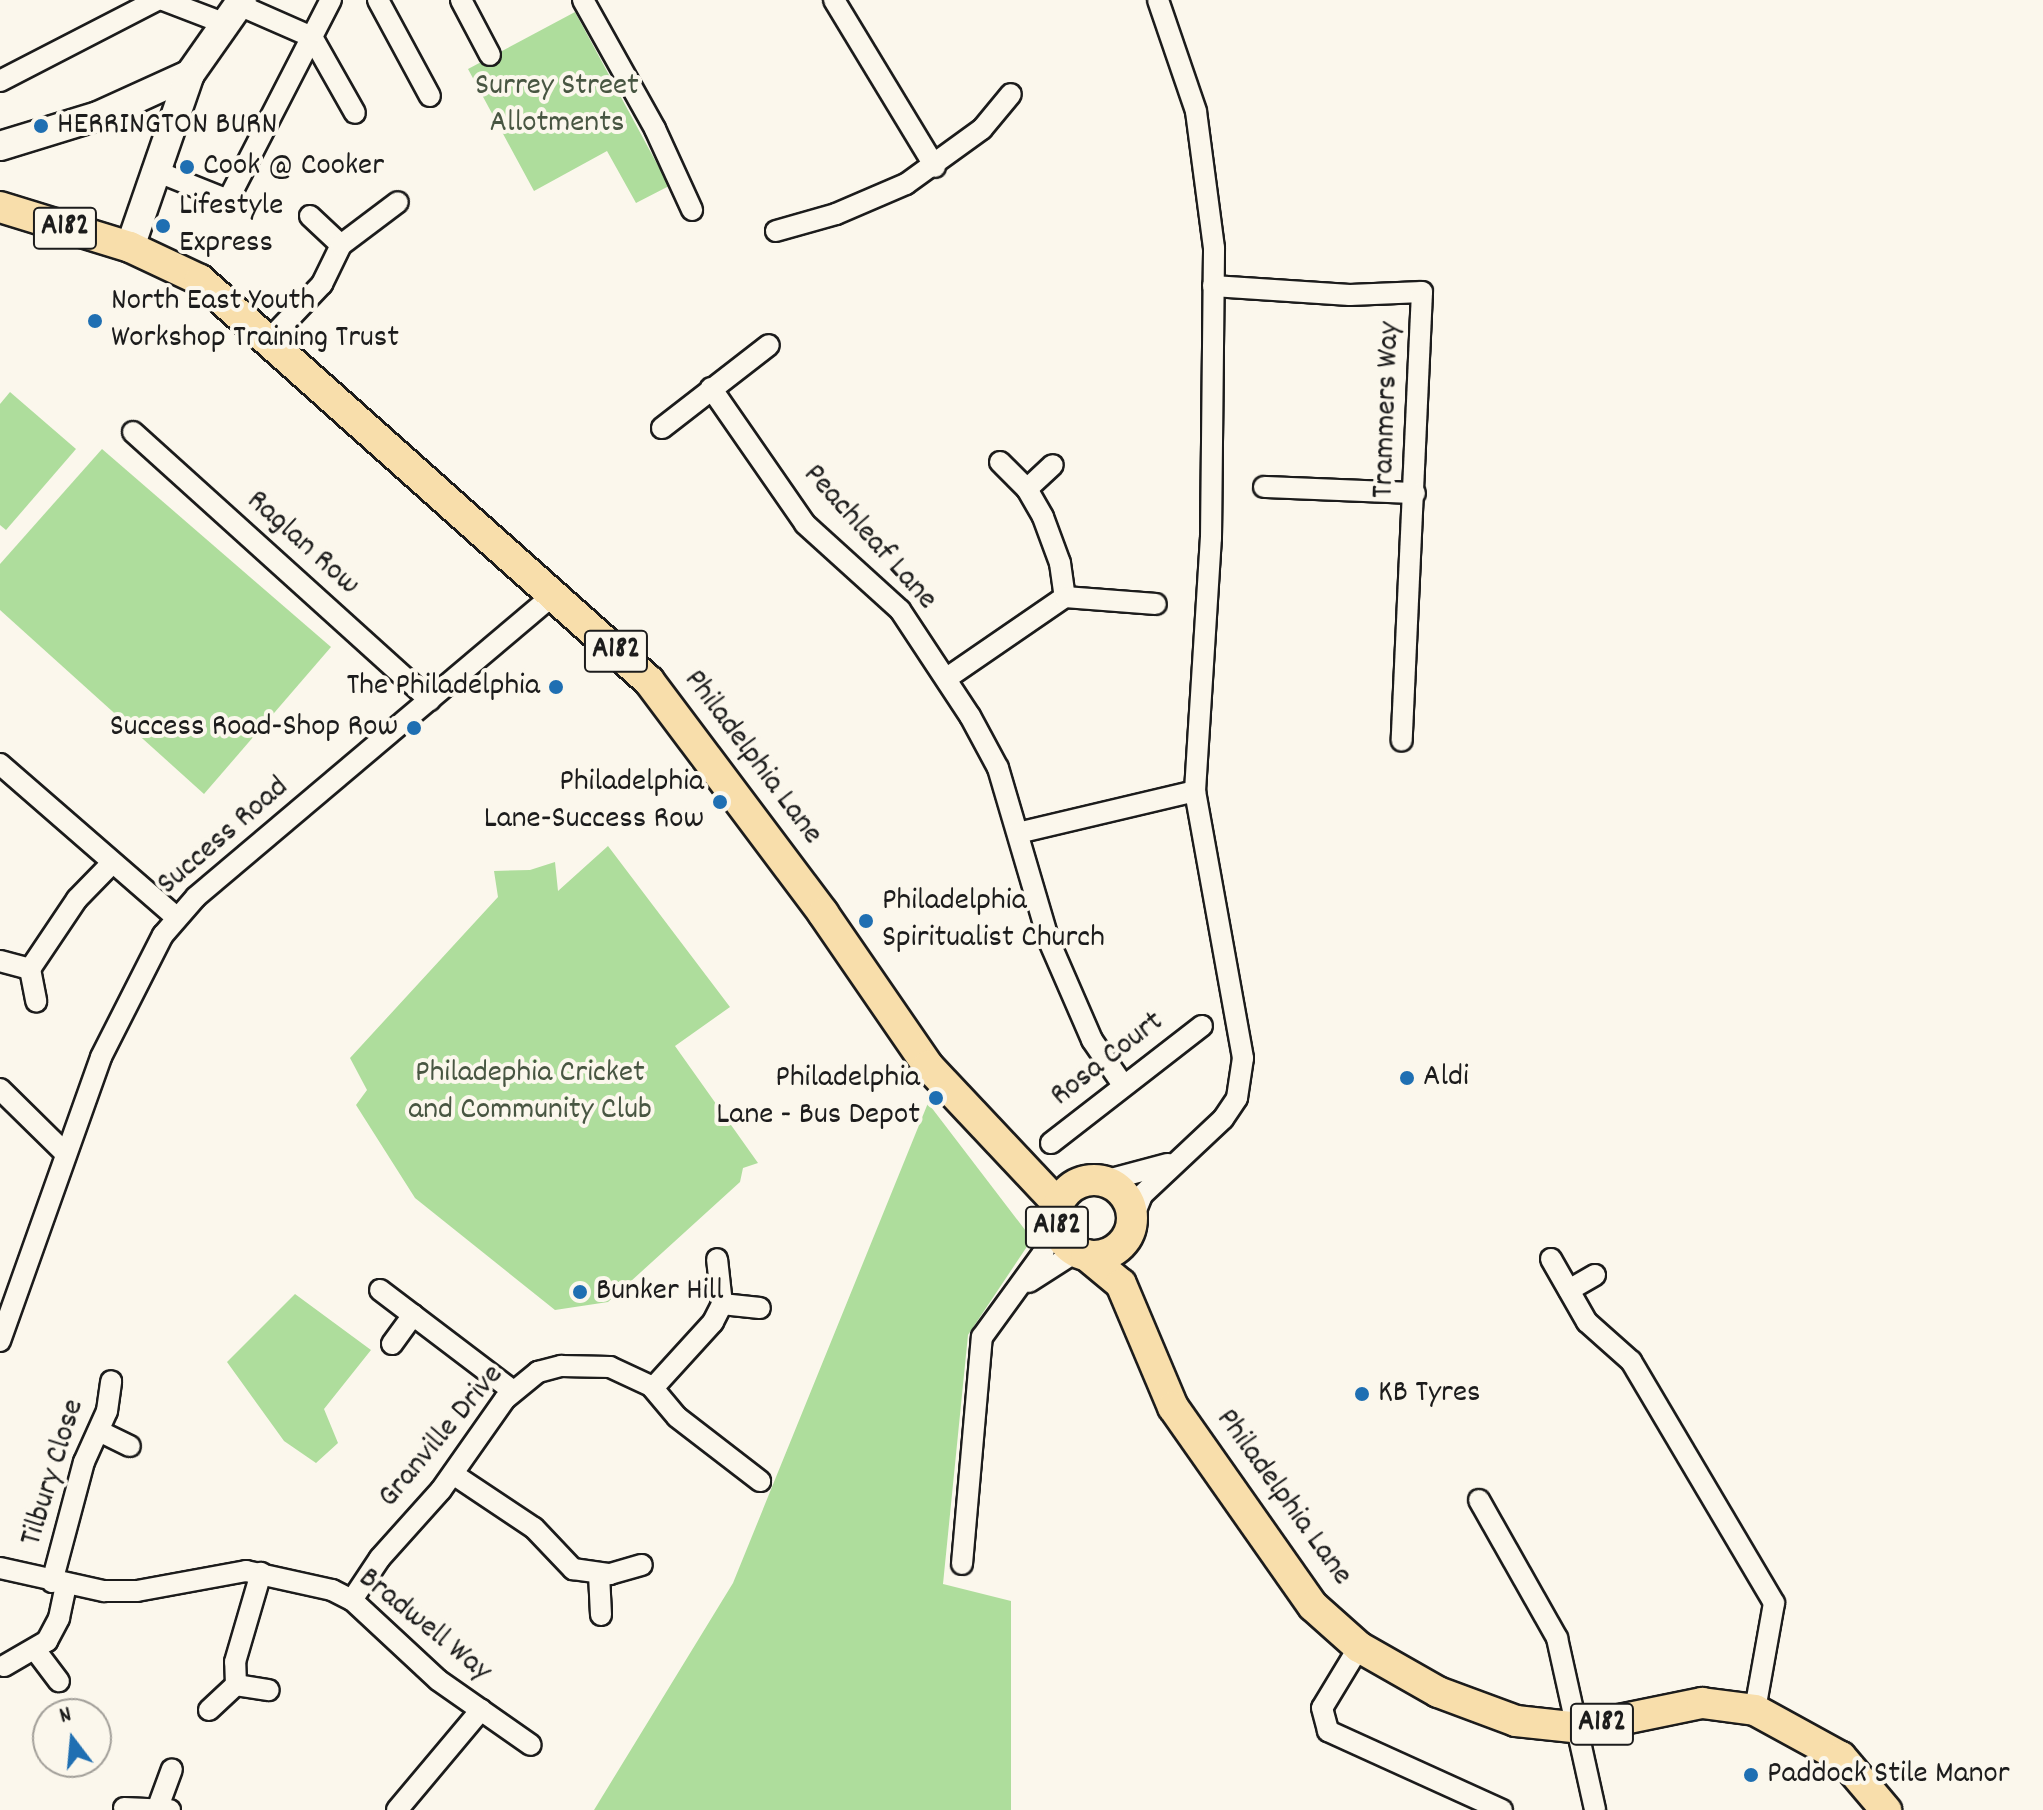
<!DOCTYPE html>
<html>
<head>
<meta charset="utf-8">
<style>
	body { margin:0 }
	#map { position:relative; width:2043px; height:1810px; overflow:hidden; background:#fbf7ec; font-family:Dekko,sans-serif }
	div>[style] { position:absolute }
	.green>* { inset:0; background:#aedd9c }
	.roads { filter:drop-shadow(2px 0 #1c1c1c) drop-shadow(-2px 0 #1c1c1c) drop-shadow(0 2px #1c1c1c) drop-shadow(0 -2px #1c1c1c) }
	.street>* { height:20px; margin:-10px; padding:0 10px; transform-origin:10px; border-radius:10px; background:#fbf7ec }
	.secondary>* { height:28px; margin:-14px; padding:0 14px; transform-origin:14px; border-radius:14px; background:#fbf7ec }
	.primary>* { height:30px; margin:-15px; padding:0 15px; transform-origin:15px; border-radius:15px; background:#f8deab }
	.primary>.ring { margin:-15px; padding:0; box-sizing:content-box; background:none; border:30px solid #f8deab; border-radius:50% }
	.dots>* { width:22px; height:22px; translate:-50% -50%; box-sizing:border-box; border:4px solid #fbf7ec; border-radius:50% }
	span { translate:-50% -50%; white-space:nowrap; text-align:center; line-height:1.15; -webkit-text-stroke:8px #fbf7ec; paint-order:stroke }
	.shield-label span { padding:2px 6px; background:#fbf7ec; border:2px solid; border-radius:6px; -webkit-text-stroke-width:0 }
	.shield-label { font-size:30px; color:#1c1c1c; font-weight:700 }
	.park-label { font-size:32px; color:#485642 }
	.poi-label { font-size:32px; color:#1c1c1c }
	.left { translate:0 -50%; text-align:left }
	.right { translate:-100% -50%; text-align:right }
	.street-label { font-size:32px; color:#1c1c1c }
	.north { position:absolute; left:32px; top:1698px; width:80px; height:80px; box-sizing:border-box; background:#fbf7ec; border:2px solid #a29f99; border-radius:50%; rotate:344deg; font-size:22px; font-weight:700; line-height:32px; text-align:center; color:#1c1c1c }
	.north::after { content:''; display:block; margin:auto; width:28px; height:36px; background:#1f6fb2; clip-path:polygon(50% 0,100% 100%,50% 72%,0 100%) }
</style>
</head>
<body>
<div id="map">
	<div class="green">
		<div style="clip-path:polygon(575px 12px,669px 186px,636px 203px,607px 151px,534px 191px,468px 69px)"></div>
		<div style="clip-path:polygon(10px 392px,76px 449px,6px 530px,0 525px,0 404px)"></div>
		<div style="clip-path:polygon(102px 449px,331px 647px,204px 794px,0 610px,0 564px)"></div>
		<div style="clip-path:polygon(608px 846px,730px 1007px,675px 1046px,758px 1163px,743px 1168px,740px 1182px,608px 1302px,555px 1310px,415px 1198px,356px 1105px,367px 1090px,350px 1058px,498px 897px,494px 871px,530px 870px,555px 862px,558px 891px)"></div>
		<div style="clip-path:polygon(928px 1103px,1032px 1239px,968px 1335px,943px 1584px,1011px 1601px,1011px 1810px,594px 1810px,733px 1583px)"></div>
		<div style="clip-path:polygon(295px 1294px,371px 1350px,324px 1409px,338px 1443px,316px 1463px,284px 1441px,227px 1362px)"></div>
	</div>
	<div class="roads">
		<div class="street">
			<div style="left:163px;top:0;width:67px;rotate:20.9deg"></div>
			<div style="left:378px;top:0;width:109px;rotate:61.6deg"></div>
			<div style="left:461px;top:0;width:62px;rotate:62.2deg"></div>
			<div style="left:583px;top:0;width:148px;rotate:60.8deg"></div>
			<div style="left:655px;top:129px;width:89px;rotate:65.4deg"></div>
			<div style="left:834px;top:0;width:195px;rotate:58.8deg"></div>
			<div style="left:239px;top:5px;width:80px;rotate:23.7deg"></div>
			<div style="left:312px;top:37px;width:87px;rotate:60.5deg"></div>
			<div style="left:0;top:81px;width:177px;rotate:-27.3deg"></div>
			<div style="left:153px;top:170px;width:81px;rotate:21.8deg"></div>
			<div style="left:228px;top:200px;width:225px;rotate:-62.8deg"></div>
			<div style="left:310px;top:216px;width:42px;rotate:43.1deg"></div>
			<div style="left:776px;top:231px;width:62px;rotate:-15.8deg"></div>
			<div style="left:836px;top:214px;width:76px;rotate:-23.2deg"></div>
			<div style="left:906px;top:184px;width:94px;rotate:-35.9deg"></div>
			<div style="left:982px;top:129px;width:45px;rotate:-50.4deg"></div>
			<div style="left:1213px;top:286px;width:137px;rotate:3.8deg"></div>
			<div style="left:1350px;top:295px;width:72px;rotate:-2.4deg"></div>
			<div style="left:1422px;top:292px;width:449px;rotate:92.6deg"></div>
			<div style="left:268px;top:341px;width:79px;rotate:-46.5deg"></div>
			<div style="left:322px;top:284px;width:43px;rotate:-64deg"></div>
			<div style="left:341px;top:245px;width:71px;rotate:-37deg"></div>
			<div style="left:711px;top:388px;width:165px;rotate:55.3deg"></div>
			<div style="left:805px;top:524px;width:128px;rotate:42.2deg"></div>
			<div style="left:900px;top:610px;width:127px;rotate:56.6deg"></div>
			<div style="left:970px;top:716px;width:59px;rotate:61.7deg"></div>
			<div style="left:998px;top:768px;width:180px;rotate:73.6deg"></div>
			<div style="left:1049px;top:941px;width:108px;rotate:66.5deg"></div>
			<div style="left:1092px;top:1040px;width:55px;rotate:55.4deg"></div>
			<div style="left:662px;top:428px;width:135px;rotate:-37.8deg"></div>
			<div style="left:133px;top:432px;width:400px;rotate:42.1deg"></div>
			<div style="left:1000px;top:462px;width:38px;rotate:45deg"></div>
			<div style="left:1027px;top:489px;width:32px;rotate:60deg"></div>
			<div style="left:1043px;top:517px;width:49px;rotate:69.7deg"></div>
			<div style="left:1060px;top:563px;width:34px;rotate:82deg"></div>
			<div style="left:1264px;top:487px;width:151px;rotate:2.3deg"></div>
			<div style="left:1027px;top:489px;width:35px;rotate:-43deg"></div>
			<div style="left:947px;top:678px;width:143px;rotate:-34.5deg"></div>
			<div style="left:1065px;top:597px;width:91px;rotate:4.4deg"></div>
			<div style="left:0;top:764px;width:233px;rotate:41deg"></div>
			<div style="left:1018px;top:833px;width:182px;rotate:-13.3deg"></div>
			<div style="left:0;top:961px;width:31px;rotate:15deg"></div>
			<div style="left:30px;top:969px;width:33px;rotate:79deg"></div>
			<div style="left:30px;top:969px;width:84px;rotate:-56.1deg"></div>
			<div style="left:77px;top:899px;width:50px;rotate:-45.8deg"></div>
			<div style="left:0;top:1089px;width:90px;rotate:44.5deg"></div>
			<div style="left:1051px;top:1143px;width:191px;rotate:-37.8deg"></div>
			<div style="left:1104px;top:1181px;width:66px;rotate:-14.9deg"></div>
			<div style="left:1132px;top:1220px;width:27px;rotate:-68deg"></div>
			<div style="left:1142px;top:1195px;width:111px;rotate:-43.2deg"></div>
			<div style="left:1223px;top:1119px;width:25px;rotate:-56deg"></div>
			<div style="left:1237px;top:1098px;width:40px;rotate:-81.5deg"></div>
			<div style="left:1243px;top:1058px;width:271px;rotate:-100.2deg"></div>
			<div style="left:1195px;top:791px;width:254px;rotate:-86.4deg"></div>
			<div style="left:1211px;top:538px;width:290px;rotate:-89.4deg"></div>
			<div style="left:1214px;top:248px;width:138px;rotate:-97.5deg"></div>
			<div style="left:1196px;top:111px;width:117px;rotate:-108.9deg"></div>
			<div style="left:1551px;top:1259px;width:73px;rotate:60.3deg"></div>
			<div style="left:1587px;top:1322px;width:59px;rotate:41.6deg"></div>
			<div style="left:1631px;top:1361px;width:281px;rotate:59.4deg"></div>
			<div style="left:1774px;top:1603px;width:109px;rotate:100.1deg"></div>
			<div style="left:1029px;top:1282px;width:56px;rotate:-32.6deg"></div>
			<div style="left:380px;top:1290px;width:167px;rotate:37.2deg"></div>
			<div style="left:1569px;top:1290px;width:30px;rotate:-30deg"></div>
			<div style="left:722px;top:1304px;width:38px;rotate:6deg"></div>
			<div style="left:0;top:1341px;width:301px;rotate:-70.4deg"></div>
			<div style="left:101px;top:1057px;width:137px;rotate:-63.1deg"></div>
			<div style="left:163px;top:935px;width:50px;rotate:-49deg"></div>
			<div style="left:196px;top:897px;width:468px;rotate:-40.2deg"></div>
			<div style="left:392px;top:1344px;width:36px;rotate:-54deg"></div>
			<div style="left:653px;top:1388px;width:89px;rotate:-47.7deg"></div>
			<div style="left:713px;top:1322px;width:20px;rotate:-63deg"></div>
			<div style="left:722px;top:1304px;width:45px;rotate:-96.3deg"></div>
			<div style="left:101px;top:1432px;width:32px;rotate:26deg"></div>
			<div style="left:453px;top:1474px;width:97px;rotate:33.7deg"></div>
			<div style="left:534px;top:1528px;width:57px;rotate:46.4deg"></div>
			<div style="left:573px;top:1569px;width:37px;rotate:8deg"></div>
			<div style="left:610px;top:1574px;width:33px;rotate:-16deg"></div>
			<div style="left:1479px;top:1500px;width:159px;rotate:60.5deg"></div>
			<div style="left:1557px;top:1638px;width:176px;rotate:77.5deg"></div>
			<div style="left:962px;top:1564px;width:228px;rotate:-85deg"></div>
			<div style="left:982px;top:1337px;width:104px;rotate:-54deg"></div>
			<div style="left:1043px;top:1253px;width:40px;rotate:-71.1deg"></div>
			<div style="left:0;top:1568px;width:107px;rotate:12.5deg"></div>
			<div style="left:104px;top:1591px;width:33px"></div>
			<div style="left:137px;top:1591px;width:111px;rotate:-10.4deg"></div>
			<div style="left:246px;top:1571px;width:88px;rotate:12.5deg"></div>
			<div style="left:332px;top:1590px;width:22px;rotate:27deg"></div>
			<div style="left:352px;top:1600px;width:117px;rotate:42.9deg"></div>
			<div style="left:438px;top:1680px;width:113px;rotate:35deg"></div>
			<div style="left:599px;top:1574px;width:41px;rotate:87.2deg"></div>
			<div style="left:52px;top:1582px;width:124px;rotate:-75.1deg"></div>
			<div style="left:84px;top:1462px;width:56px;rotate:-65.7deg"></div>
			<div style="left:107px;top:1411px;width:30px;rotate:-82deg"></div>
			<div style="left:352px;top:1600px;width:50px;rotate:-56.3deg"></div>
			<div style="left:380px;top:1558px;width:91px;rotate:-48.1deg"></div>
			<div style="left:441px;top:1490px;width:111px;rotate:-54.9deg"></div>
			<div style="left:505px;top:1399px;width:43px;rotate:-39.3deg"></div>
			<div style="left:538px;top:1372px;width:24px;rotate:-15deg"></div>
			<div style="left:561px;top:1366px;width:49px;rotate:1.2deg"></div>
			<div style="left:610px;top:1367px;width:45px;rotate:24.9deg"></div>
			<div style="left:651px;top:1386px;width:40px;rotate:50deg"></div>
			<div style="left:677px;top:1417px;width:105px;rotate:37.6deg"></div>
			<div style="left:1359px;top:1647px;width:71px;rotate:121.2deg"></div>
			<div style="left:1322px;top:1708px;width:24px;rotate:75deg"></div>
			<div style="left:1328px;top:1731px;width:191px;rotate:24.4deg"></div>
			<div style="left:36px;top:1651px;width:38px;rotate:53deg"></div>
			<div style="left:4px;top:1666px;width:50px;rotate:-30.2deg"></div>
			<div style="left:47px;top:1641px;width:26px;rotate:-62deg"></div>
			<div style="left:59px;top:1618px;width:35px;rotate:-78deg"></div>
			<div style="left:236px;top:1685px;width:23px;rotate:-92deg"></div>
			<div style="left:235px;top:1662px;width:93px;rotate:-73.7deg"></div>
			<div style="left:209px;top:1710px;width:37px;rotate:-43deg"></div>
			<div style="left:236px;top:1685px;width:33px;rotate:9deg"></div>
			<div style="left:158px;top:1807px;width:40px;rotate:-69.8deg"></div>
			<div style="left:124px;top:1808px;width:46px;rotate:2.5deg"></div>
			<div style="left:397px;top:1810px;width:131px;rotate:-50deg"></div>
		</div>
		<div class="secondary">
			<div style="left:0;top:146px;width:102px;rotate:-17deg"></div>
			<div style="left:98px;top:116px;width:101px;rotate:-24.5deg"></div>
			<div style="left:190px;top:74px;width:90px;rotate:-54.9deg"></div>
			<div style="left:130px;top:247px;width:183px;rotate:-70.9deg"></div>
		</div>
		<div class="primary">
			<div style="left:0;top:207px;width:136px;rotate:17.1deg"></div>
			<div style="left:130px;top:247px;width:77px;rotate:25.2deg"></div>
			<div style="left:200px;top:280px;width:602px;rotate:41.77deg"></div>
			<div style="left:649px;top:681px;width:290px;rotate:53.1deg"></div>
			<div style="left:823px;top:913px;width:186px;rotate:55.5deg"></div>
			<div style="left:928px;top:1066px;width:190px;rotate:46.7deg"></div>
			<div class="ring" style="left:1056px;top:1180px;width:46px;height:46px"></div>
			<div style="left:1086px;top:1255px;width:45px;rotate:39.6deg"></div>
			<div style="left:1121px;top:1284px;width:134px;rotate:67.1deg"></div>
			<div style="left:1173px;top:1407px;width:243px;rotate:54.9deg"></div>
			<div style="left:1313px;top:1606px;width:62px;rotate:41.7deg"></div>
			<div style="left:1359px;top:1647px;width:91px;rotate:29.7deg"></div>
			<div style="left:1438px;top:1692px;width:83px;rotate:20.4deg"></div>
			<div style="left:1516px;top:1721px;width:64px;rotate:6.2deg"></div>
			<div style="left:1580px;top:1728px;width:125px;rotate:-11.6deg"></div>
			<div style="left:1702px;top:1703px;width:53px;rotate:7.5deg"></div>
			<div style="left:1755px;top:1710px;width:98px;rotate:28.7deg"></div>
			<div style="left:1841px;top:1757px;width:70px;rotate:49.7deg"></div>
		</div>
	</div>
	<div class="dots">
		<div style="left:41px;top:126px;background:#1f6fb2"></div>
		<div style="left:187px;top:167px;background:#1f6fb2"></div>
		<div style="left:163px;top:226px;background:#1f6fb2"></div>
		<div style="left:95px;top:321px;background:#1f6fb2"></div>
		<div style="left:556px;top:687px;background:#1f6fb2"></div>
		<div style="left:414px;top:728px;background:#1f6fb2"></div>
		<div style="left:720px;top:802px;background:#1f6fb2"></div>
		<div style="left:866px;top:921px;background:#1f6fb2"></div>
		<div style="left:1407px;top:1078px;background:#1f6fb2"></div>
		<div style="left:936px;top:1098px;background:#1f6fb2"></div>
		<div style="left:580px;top:1292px;background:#1f6fb2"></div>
		<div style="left:1362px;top:1394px;background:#1f6fb2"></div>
		<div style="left:1751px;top:1775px;background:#1f6fb2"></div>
	</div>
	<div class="shield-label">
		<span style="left:65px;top:228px">A182</span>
		<span style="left:616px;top:651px">A182</span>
		<span style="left:1057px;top:1227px">A182</span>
		<span style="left:1602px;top:1724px">A182</span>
	</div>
	<div class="park-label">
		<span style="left:557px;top:106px">Surrey Street<br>Allotments</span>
		<span style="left:530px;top:1093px">Philadephia Cricket<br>and Community Club</span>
	</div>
	<div class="poi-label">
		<span class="left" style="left:57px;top:126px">HERRINGTON BURN</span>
		<span class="left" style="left:203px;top:167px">Cook @ Cooker</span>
		<span class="left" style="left:179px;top:226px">Lifestyle<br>Express</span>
		<span class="left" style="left:111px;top:321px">North East Youth<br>Workshop Training Trust</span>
		<span class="right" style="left:540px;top:687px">The Philadelphia</span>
		<span class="right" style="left:398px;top:728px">Success Road-Shop Row</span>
		<span class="right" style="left:704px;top:802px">Philadelphia<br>Lane-Success Row</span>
		<span class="left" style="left:882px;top:921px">Philadelphia<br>Spiritualist Church</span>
		<span class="left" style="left:1423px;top:1078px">Aldi</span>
		<span class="right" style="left:920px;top:1098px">Philadelphia<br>Lane - Bus Depot</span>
		<span class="left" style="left:596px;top:1292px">Bunker Hill</span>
		<span class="left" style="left:1378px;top:1394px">KB Tyres</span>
		<span class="left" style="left:1767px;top:1775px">Paddock Stile Manor</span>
	</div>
	<div class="street-label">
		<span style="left:1388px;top:410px;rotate:-88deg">Trammers Way</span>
		<span style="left:869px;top:538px;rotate:48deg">Peachleaf Lane</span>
		<span style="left:302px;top:544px;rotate:42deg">Raglan Row</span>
		<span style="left:752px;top:758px;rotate:53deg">Philadelphia Lane</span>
		<span style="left:224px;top:837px;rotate:-41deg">Success Road</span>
		<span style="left:1108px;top:1060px;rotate:-38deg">Rosa Court</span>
		<span style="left:442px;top:1437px;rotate:-50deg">Granville Drive</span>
		<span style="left:54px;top:1473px;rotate:-73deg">Tilbury Close</span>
		<span style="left:1283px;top:1498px;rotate:54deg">Philadelphia Lane</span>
		<span style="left:424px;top:1626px;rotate:39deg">Bradwell Way</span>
	</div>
	<div class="north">N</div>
</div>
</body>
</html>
